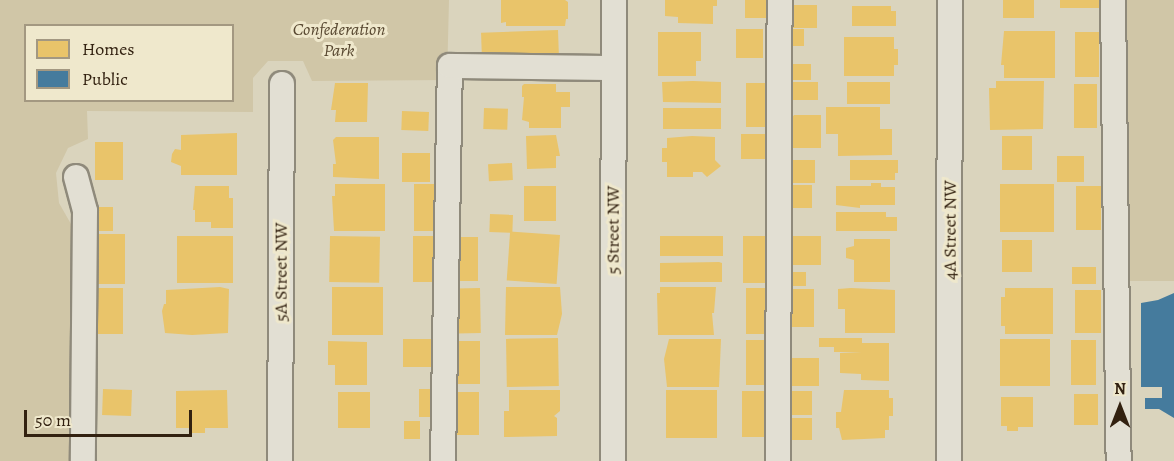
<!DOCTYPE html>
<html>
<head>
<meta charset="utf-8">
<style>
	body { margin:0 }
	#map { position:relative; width:1174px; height:461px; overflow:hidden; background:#dad4bd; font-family:Alegreya,serif }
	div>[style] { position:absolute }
	.green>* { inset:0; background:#d0c6a7; transform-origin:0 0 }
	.homes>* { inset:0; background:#e9c46a; transform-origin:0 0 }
	.public>* { inset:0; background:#457b9d }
	.roads { filter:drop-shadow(2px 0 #8f8a7b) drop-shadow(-2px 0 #8f8a7b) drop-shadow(0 2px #8f8a7b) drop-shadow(0 -2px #8f8a7b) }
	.minor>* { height:24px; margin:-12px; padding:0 12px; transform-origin:12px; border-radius:12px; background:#e2dfd3 }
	span { translate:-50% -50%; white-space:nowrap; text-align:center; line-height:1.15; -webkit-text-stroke:6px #efe8cc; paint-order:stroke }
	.park-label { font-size:18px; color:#584831; font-style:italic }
	.street-label { font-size:18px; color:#322110 }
	.legend { position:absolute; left:24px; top:24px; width:210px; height:78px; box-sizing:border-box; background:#efe8cc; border:2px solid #a39881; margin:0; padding:8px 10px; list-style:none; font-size:18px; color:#322110 }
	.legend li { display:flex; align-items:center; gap:12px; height:30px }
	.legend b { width:30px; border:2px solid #a39881 }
	.north { position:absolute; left:1090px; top:377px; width:60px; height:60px; -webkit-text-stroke:4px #efe8cc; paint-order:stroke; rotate:0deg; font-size:16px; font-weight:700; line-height:24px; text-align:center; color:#322110 }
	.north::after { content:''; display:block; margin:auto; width:21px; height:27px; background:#322110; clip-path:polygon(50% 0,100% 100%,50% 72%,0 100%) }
	.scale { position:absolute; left:24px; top:410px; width:168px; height:27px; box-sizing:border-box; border:3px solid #322110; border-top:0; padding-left:8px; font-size:18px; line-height:21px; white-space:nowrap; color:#322110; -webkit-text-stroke:4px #efe8cc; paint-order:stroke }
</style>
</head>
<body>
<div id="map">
	<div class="green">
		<div style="clip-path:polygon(evenodd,0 0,449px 0,447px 80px,312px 81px,303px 61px,268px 61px,253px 78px,253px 112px,87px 111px,88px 139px,68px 148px,56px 173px,59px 203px,75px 231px,76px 461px,0 461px,0 0,26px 26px,232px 26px,232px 100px,26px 100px,26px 26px)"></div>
		<div style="left:1126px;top:0;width:48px;height:281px"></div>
	</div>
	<div class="homes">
		<div style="clip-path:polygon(501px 0,565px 0,568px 2px,568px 19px,566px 19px,565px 26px,506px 26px,506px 22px,501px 23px)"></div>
		<div style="clip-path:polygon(665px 0,717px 0,717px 6px,713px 6px,713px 24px,678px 23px,678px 17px,665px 16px)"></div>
		<div style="left:745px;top:0;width:24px;height:18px"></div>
		<div style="left:1003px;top:0;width:31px;height:18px"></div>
		<div style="left:1060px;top:0;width:41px;height:8px"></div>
		<div style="left:792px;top:5px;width:25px;height:23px"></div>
		<div style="clip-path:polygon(852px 6px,891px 6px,891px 11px,896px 11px,896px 26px,852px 26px)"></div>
		<div style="left:736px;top:29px;width:27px;height:29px"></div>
		<div style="left:788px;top:29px;width:16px;height:17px"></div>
		<div style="left:558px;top:30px;width:24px;height:77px;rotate:88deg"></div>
		<div style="clip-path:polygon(1004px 31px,1055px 31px,1055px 78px,1004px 78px,1004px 65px,1001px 65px)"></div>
		<div style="clip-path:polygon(658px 32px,701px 32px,701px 61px,696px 61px,696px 76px,658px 76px)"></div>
		<div style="left:1075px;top:32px;width:24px;height:45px"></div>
		<div style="clip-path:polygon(844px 37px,894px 37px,894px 49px,898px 49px,898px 65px,894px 65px,894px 76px,844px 76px)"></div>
		<div style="left:788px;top:64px;width:23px;height:16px"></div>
		<div style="clip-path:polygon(693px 81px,721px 82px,721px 103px,663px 102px,662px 82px)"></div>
		<div style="clip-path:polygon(996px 81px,1044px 81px,1043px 129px,990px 130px,989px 88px,996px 88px)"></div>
		<div style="left:793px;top:82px;width:25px;height:18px"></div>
		<div style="left:847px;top:82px;width:43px;height:22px"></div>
		<div style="clip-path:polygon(335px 83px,368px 83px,367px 122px,335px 122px,336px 110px,331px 110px)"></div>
		<div style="left:746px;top:83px;width:24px;height:44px"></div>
		<div style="clip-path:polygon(524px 84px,556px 84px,556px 92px,570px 92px,570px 107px,561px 107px,561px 128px,529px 128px,529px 122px,522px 120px,524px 97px,522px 97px,522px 86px)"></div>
		<div style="left:1074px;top:84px;width:23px;height:44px"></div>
		<div style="clip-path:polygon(826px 107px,880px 107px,880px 129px,892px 129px,892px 155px,838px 156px,838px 134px,826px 134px)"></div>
		<div style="left:484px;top:108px;width:24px;height:21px;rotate:2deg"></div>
		<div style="left:663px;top:108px;width:58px;height:21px"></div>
		<div style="left:402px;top:111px;width:27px;height:19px;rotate:2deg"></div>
		<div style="clip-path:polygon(794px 115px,821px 115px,821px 148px,791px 148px,791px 119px)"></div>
		<div style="clip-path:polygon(237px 133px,237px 175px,181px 175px,181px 166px,171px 162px,172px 154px,175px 149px,181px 150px,181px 135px)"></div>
		<div style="left:741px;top:134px;width:29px;height:25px"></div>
		<div style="clip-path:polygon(556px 135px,560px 156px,556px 156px,556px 168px,527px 169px,526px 136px)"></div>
		<div style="clip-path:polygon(692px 136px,715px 137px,715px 160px,721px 166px,707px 177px,702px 172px,693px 172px,693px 177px,667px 177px,667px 162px,662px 162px,662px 148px,667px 148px,667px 138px)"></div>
		<div style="left:1002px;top:136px;width:30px;height:34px"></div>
		<div style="clip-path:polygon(336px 137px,379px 137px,379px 179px,333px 177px,333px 164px,336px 164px,333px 140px)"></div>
		<div style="left:95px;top:142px;width:28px;height:38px"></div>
		<div style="left:402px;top:153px;width:28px;height:29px"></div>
		<div style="left:1057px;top:156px;width:27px;height:26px"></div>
		<div style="left:787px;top:160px;width:28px;height:23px"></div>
		<div style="clip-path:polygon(850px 160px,898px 160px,898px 173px,895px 173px,895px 180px,850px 180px)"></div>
		<div style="left:512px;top:163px;width:17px;height:24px;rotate:87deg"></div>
		<div style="clip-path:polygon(871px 183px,881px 183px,881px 187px,895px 187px,895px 205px,860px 205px,860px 208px,836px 205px,836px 186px,871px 186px)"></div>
		<div style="clip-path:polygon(335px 184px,385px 184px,385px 231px,334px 231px,332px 196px,335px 196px)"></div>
		<div style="left:414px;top:184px;width:24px;height:47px"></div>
		<div style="left:1000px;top:184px;width:54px;height:48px"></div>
		<div style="left:789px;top:185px;width:23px;height:23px"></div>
		<div style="clip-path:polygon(195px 186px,229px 186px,229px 198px,233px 198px,233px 228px,211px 228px,211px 222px,195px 222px,195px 210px,193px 210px)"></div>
		<div style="left:524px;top:186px;width:32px;height:35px"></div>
		<div style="left:1076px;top:186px;width:25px;height:44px"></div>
		<div style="left:93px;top:207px;width:20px;height:24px"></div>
		<div style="clip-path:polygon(836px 212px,886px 212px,886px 217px,897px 217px,897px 231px,836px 231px)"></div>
		<div style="left:490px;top:214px;width:23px;height:18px;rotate:2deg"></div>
		<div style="left:125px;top:234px;width:50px;height:29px;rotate:90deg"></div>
		<div style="left:560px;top:235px;width:49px;height:50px;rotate:94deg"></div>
		<div style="left:177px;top:236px;width:56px;height:47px"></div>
		<div style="left:330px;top:236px;width:50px;height:46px;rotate:1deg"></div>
		<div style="left:413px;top:236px;width:25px;height:46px"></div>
		<div style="left:660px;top:236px;width:63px;height:20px"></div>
		<div style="left:743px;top:236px;width:26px;height:47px"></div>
		<div style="left:790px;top:236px;width:31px;height:29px"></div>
		<div style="left:455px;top:237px;width:23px;height:44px"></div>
		<div style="clip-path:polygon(854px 239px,890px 239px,890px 282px,854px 282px,854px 260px,846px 258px,846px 248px,854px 246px)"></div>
		<div style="left:1002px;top:240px;width:30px;height:32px"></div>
		<div style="clip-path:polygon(719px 262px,722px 263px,722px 282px,660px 282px,660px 263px)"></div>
		<div style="left:1072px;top:267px;width:24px;height:17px"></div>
		<div style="left:790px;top:272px;width:16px;height:14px"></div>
		<div style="clip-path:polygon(220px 287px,229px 289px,228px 333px,192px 335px,165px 333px,162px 311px,164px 304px,166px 304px,166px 290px)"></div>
		<div style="left:332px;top:287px;width:51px;height:48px"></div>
		<div style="clip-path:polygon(506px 287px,560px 287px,562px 314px,557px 335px,505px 335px)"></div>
		<div style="clip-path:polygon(660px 287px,716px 287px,714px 313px,712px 313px,714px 335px,658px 335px,657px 293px,660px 293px)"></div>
		<div style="left:96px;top:288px;width:27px;height:46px"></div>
		<div style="left:480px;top:288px;width:45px;height:24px;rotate:89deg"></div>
		<div style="left:746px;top:288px;width:25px;height:46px"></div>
		<div style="clip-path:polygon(851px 288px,895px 290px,895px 333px,845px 333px,845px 309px,838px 309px,838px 289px)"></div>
		<div style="clip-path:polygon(1005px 288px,1053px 288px,1053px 334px,1005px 334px,1005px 326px,1001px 326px,1001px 297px,1005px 297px)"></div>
		<div style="left:789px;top:289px;width:25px;height:38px"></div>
		<div style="left:1075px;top:290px;width:26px;height:43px"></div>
		<div style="left:558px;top:338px;width:48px;height:52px;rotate:89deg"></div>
		<div style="clip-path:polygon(819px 338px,862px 338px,862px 343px,889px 343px,889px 381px,861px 380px,861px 374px,840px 373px,840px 353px,862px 352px,834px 352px,834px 347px,819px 347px)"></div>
		<div style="left:403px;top:339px;width:31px;height:28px"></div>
		<div style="clip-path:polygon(669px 339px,721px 339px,719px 387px,667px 387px,664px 359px)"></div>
		<div style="left:1000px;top:339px;width:50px;height:47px"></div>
		<div style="left:746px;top:340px;width:24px;height:45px"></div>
		<div style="left:1071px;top:340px;width:25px;height:45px"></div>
		<div style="clip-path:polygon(328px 341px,367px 342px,367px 385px,335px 385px,335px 365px,328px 365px)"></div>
		<div style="left:457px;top:341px;width:23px;height:43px"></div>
		<div style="left:789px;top:358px;width:30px;height:28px"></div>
		<div style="left:103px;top:389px;width:29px;height:26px;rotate:2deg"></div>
		<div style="left:419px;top:389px;width:18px;height:28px"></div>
		<div style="clip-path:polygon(227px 390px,228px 428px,205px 428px,205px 433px,192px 433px,192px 428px,176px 428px,176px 391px)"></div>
		<div style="clip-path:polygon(509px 390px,560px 390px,560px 411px,554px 416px,557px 418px,557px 436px,504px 437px,504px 411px,509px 411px)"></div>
		<div style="left:666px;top:390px;width:51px;height:48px"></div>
		<div style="clip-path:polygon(844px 390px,889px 390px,889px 398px,893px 398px,893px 416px,889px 416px,889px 430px,885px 430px,885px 438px,842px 440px,839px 428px,836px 428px,836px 412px,841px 412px)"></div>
		<div style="left:742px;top:391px;width:26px;height:46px"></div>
		<div style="left:789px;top:391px;width:23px;height:24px"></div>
		<div style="left:338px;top:392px;width:32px;height:36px"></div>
		<div style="left:457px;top:392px;width:22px;height:43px"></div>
		<div style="left:1074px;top:394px;width:24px;height:31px"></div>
		<div style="clip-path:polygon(1001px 397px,1033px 397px,1033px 427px,1018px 427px,1018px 431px,1007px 431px,1007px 426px,1001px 426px)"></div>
		<div style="left:788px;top:418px;width:24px;height:22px"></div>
		<div style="left:404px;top:421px;width:16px;height:18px"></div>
	</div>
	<div class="public">
		<div style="clip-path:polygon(1174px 293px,1174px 418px,1159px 409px,1145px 409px,1145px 398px,1162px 398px,1162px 387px,1141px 387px,1141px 303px,1158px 300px)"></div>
	</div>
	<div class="roads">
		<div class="minor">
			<div style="left:1113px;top:0;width:461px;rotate:89.3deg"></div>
			<div style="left:76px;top:177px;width:35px;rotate:75deg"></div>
			<div style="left:85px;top:211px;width:250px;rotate:90.5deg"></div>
			<div style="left:280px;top:461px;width:377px;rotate:-89.7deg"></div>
			<div style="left:443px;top:461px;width:395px;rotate:-89deg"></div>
			<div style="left:450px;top:66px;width:163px;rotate:0.7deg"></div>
			<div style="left:613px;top:461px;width:461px;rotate:-89.9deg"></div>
			<div style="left:778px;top:461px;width:461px;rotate:-89.8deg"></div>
			<div style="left:949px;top:461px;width:461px;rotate:-89.9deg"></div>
		</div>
	</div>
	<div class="park-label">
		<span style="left:339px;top:40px">Confederation<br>Park</span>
	</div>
	<div class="street-label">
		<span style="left:613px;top:230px;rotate:-90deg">5 Street NW</span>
		<span style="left:950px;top:230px;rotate:-90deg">4A Street NW</span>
		<span style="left:281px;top:272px;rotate:-90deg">5A Street NW</span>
	</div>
	<ul class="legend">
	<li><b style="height:16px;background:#e9c46a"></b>Homes</li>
	<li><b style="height:16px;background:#457b9d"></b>Public</li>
	</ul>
	<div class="north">N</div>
	<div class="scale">50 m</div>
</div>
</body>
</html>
